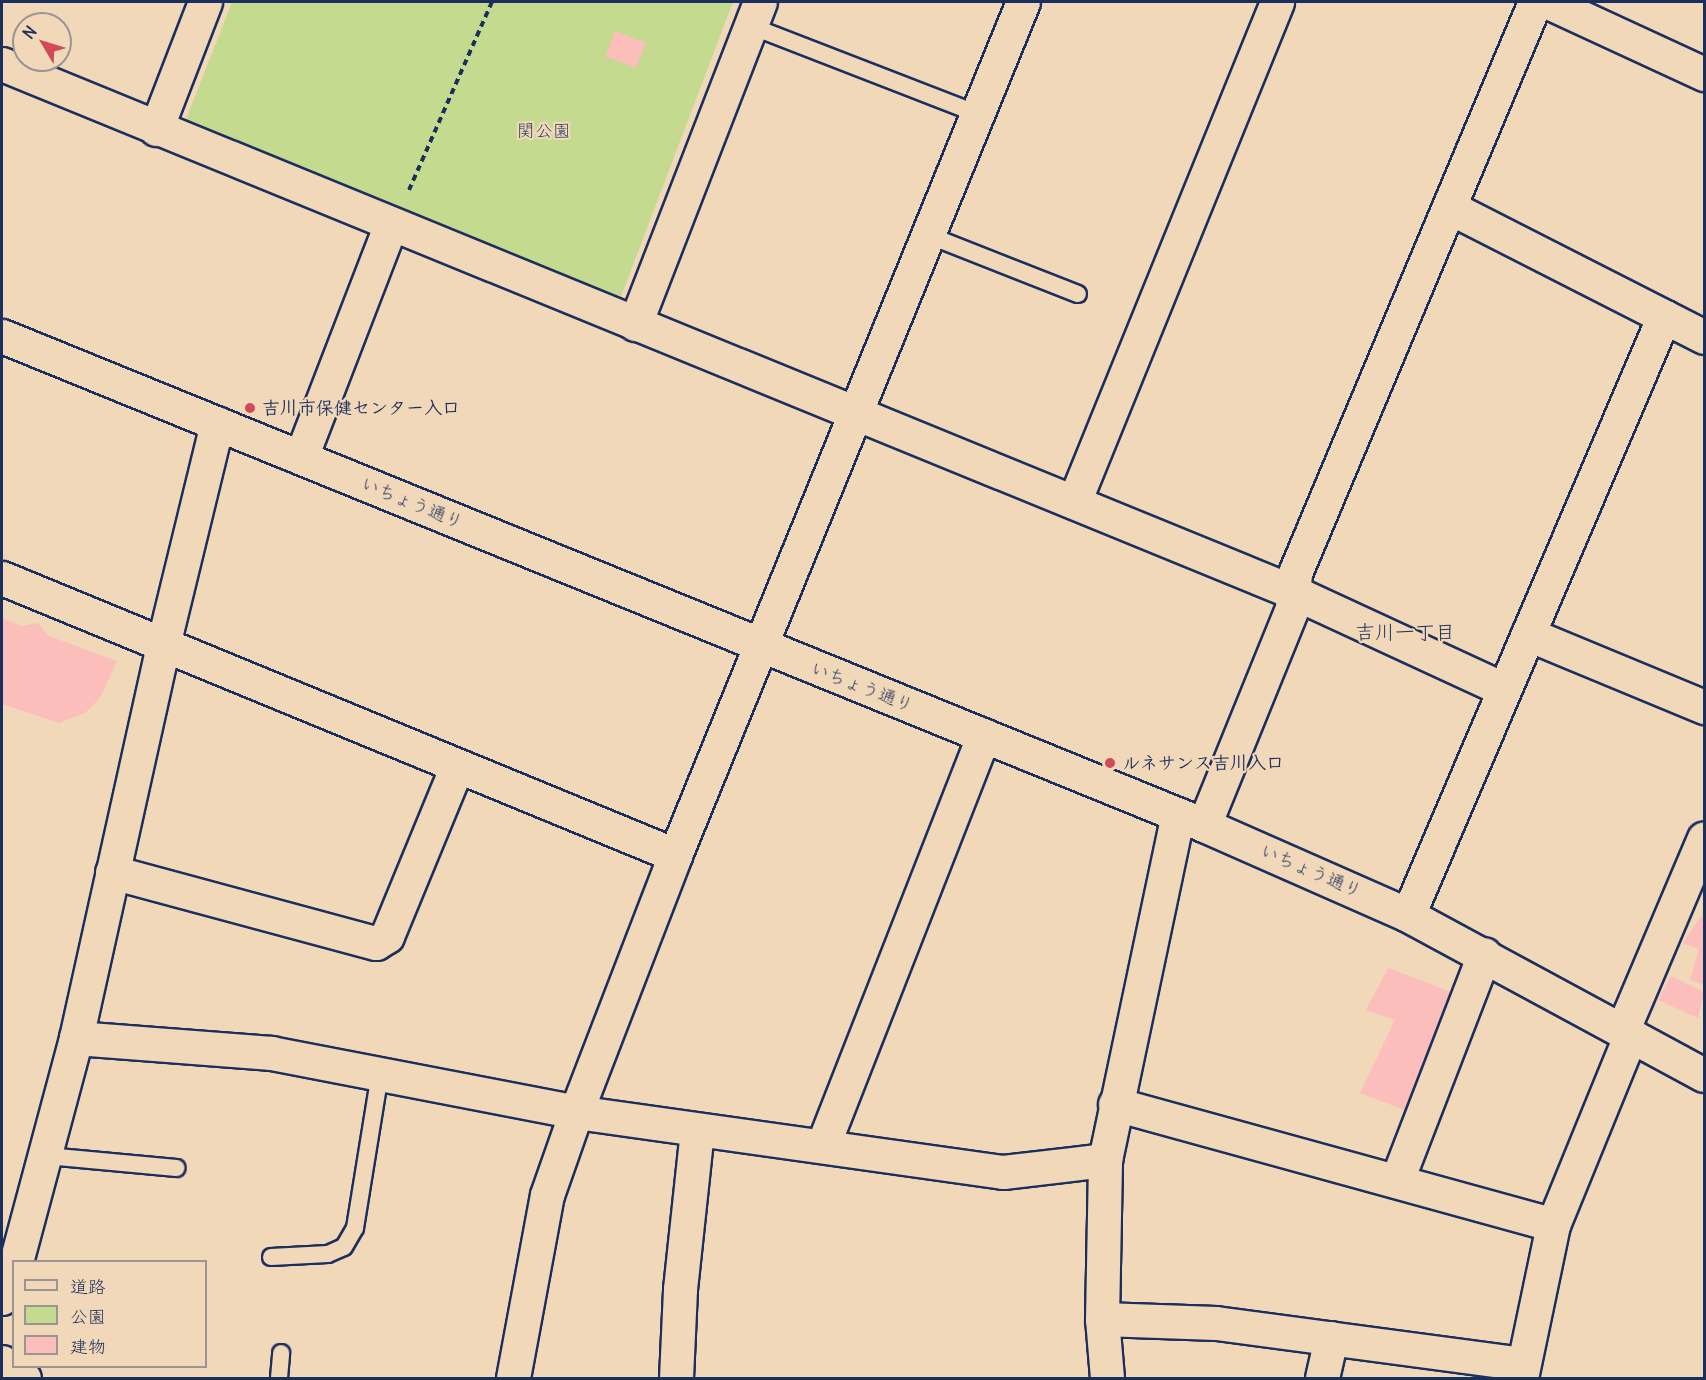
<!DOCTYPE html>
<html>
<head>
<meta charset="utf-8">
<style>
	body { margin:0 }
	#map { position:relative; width:1706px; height:1380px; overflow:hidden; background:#f1d8b9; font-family:Delius,"Klee One",sans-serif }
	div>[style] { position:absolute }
	.green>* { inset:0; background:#c4da8f }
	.building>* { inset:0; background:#fbbebb; transform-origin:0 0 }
	.path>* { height:4px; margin-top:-2px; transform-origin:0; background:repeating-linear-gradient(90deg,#1b2f5e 0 6px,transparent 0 10.5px) }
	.roads { filter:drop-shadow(2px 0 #1b2f5e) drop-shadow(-2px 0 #1b2f5e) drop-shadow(0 2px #1b2f5e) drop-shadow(0 -2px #1b2f5e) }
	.lane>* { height:16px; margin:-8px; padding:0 8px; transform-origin:8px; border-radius:8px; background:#f1d8b9 }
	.street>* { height:33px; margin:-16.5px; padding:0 16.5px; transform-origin:16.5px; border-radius:16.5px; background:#f1d8b9 }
	.secondary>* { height:33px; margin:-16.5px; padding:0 16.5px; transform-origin:16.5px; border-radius:16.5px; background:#f1d8b9 }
	.primary>* { height:33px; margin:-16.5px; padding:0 16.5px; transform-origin:16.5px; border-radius:16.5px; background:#f1d8b9 }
	.dots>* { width:16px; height:16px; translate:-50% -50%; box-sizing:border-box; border:3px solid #f1d8b9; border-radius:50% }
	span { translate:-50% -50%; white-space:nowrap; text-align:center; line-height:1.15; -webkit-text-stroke:4.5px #f1d8b9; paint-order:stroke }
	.park-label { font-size:18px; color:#344965 }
	.poi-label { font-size:18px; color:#1b2f5e; font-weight:700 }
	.left { translate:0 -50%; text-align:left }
	.street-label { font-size:18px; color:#1b2f5e }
	.neighbourhood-label { font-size:20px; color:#1b2f5e }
	.frame { position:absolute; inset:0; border:3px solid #1b2f5e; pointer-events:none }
	.legend { position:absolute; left:12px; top:1260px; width:195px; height:108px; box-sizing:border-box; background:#f1d8b9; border:2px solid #9b9495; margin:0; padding:8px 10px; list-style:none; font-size:18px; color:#1b2f5e }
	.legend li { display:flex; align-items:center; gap:12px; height:30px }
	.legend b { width:30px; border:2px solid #9b9495 }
	.north { position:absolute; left:12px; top:12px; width:60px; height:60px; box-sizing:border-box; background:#f1d8b9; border:2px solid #9b9495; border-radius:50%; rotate:308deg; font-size:16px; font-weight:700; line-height:24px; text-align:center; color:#1b2f5e }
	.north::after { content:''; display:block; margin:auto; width:21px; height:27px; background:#d1495b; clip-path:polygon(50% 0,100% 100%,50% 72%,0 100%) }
</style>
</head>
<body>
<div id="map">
	<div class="green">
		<div style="clip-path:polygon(232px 2px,733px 2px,619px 302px,185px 122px)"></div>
	</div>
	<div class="building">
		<div style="left:615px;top:31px;width:33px;height:27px;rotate:21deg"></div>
		<div style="clip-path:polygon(2px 618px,21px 626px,38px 623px,49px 636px,117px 661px,100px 698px,85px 713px,59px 723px,2px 704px)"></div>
		<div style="clip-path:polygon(1701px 916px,1704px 917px,1704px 985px,1690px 980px,1699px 949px,1683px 943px)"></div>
		<div style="clip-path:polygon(1388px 968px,1451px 992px,1407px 1111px,1360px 1093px,1395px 1020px,1366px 1010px)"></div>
		<div style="clip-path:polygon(1671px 976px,1704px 992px,1698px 1018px,1658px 1000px)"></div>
	</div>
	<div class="path">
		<div style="left:409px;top:190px;width:206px;rotate:-66.2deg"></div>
	</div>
	<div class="roads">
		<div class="lane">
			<div style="left:751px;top:26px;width:243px;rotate:21.2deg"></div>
			<div style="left:928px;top:235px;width:161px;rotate:21.5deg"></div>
			<div style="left:47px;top:1156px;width:130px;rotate:5.3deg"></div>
			<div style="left:271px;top:1257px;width:57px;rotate:-3deg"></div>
			<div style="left:328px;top:1254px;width:17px;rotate:-24deg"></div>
			<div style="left:344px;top:1247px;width:22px;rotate:-60deg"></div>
			<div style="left:355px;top:1228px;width:156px;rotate:-80.8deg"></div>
			<div style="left:279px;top:1378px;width:25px;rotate:-85deg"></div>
		</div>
		<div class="street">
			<div style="left:1548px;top:2px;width:172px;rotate:24.8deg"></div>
			<div style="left:2px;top:64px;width:1395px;rotate:22.24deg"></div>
			<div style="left:1293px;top:592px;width:231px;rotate:24.8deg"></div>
			<div style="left:156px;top:129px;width:136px;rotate:-68.9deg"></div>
			<div style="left:1449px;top:207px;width:286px;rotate:27deg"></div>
			<div style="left:635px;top:324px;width:345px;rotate:-68.8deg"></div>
			<div style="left:301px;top:457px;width:250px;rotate:-68.9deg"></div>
			<div style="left:1074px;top:502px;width:540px;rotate:-67.9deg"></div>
			<div style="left:2px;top:578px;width:728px;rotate:22.37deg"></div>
			<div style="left:1528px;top:634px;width:191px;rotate:22.5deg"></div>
			<div style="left:1204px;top:825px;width:234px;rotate:-67.9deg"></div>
			<div style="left:1292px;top:608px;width:35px;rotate:-85deg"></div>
			<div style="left:1295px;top:573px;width:619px;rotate:-67.2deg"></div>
			<div style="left:112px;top:872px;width:273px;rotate:15.1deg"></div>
			<div style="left:376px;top:943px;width:13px;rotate:-32deg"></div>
			<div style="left:387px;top:936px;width:184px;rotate:-67.6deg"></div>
			<div style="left:1408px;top:915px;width:651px;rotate:-66.86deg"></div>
			<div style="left:1623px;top:1029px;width:207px;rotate:-67deg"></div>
			<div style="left:76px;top:1038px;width:196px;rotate:4.4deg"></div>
			<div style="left:271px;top:1053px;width:311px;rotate:10.9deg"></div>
			<div style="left:576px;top:1112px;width:431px;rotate:8deg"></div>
			<div style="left:1003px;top:1172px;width:103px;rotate:-6.7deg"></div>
			<div style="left:1115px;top:1104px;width:454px;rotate:15.4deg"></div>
			<div style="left:823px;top:1145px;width:440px;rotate:-68.6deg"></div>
			<div style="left:1397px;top:1180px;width:242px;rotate:-68.9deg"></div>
			<div style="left:16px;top:1262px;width:232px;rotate:-75deg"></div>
			<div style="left:76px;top:1038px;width:403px;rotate:-77.5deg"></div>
			<div style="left:163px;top:645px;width:228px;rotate:-76.3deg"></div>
			<div style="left:2px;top:1298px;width:30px;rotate:-67deg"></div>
			<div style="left:1102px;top:1319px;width:114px;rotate:2deg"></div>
			<div style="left:1216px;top:1323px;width:310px;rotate:7.6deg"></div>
			<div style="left:676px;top:1378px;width:89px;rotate:-87.4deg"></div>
			<div style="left:680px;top:1289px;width:160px;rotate:-83.9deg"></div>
			<div style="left:1107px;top:1378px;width:59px;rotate:-94.8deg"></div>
			<div style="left:1102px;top:1319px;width:159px;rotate:-88.9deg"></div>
			<div style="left:1105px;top:1160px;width:353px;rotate:-78.1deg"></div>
			<div style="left:1322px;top:1378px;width:41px;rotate:-77.3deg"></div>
			<div style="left:1521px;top:1378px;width:156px;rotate:-78.2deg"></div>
			<div style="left:1553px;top:1225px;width:206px;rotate:-67.8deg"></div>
		</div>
		<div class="secondary">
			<div style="left:2px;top:336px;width:1298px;rotate:22.14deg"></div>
			<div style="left:1204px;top:825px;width:223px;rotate:23.8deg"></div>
			<div style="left:1408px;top:915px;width:336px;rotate:28.4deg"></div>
			<div style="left:513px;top:1378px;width:186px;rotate:-79.5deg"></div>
			<div style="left:547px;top:1195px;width:88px;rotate:-70.7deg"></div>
			<div style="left:576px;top:1112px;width:275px;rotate:-68.9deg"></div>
			<div style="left:675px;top:855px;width:921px;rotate:-67.81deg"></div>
		</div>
		<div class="primary">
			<div style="left:2px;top:1362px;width:27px;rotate:36deg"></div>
		</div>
	</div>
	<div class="dots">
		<div style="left:250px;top:408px;background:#d1495b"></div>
		<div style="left:1110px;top:763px;background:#d1495b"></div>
	</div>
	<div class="park-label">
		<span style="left:544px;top:131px">関公園</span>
	</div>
	<div class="poi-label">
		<span class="left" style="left:262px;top:408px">吉川市保健センター入口</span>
		<span class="left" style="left:1122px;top:763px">ルネサンス吉川入口</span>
	</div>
	<div class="street-label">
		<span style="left:412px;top:503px;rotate:22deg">いちょう通り</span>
		<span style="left:862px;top:687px;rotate:21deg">いちょう通り</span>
		<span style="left:1311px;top:871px;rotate:23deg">いちょう通り</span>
	</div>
	<div class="neighbourhood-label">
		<span style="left:1405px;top:631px">吉川一丁目</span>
	</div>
	<div class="frame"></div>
	<ul class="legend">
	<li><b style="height:8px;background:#f1d8b9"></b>道路</li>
	<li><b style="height:16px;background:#c4da8f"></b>公園</li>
	<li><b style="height:16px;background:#fbbebb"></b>建物</li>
	</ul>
	<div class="north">N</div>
</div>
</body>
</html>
